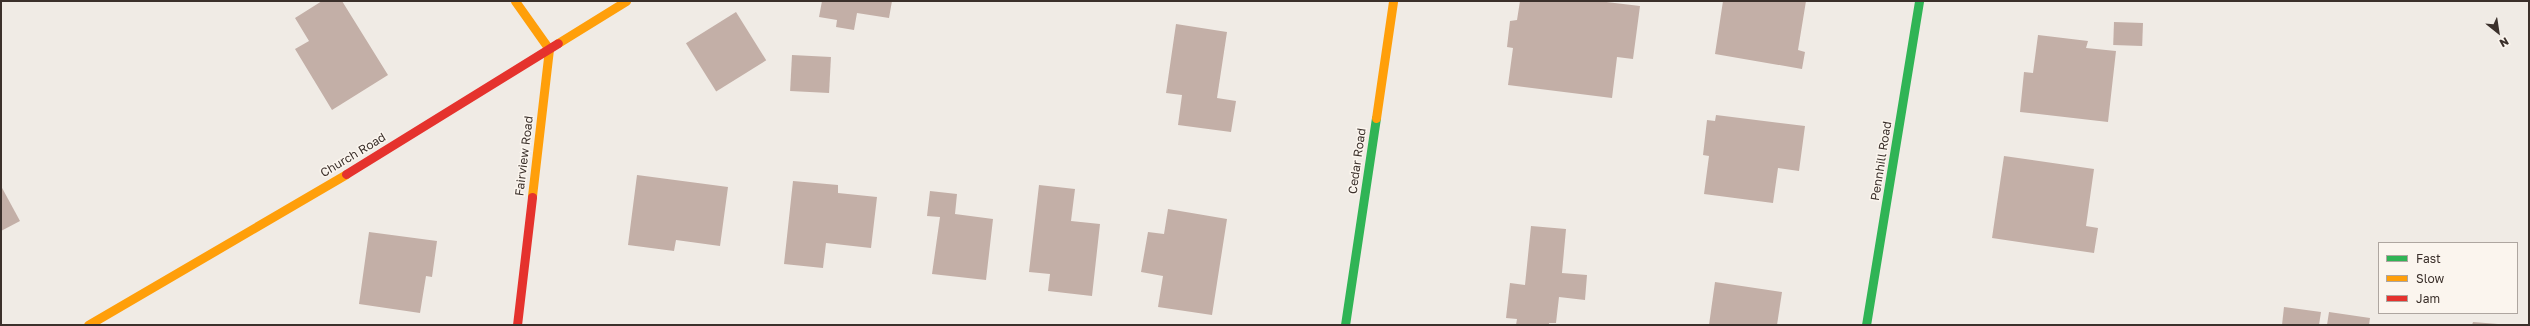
<!DOCTYPE html>
<html>
<head>
<meta charset="utf-8">
<style>
	body { margin:0 }
	#map { position:relative; width:2530px; height:326px; overflow:hidden; background:#f0ebe5; font-family:"Golos Text",sans-serif }
	div>[style] { position:absolute }
	.building>* { inset:0; background:#c3afa7; transform-origin:0 0 }
	.fast>* { height:9px; margin:-4.5px; padding:0 4.5px; transform-origin:4.5px; border-radius:4.5px; background:#30b455 }
	.slow>* { height:9px; margin:-4.5px; padding:0 4.5px; transform-origin:4.5px; border-radius:4.5px; background:#ff9f0a }
	.jam>* { height:9px; margin:-4.5px; padding:0 4.5px; transform-origin:4.5px; border-radius:4.5px; background:#e5322d }
	span { translate:-50% -50%; white-space:nowrap; text-align:center; line-height:1.15; -webkit-text-stroke:3px #fbf5ee; paint-order:stroke }
	.street-label { font-size:12px; color:#3b302b }
	.frame { position:absolute; inset:0; border:2px solid #3b302b; pointer-events:none }
	.legend { position:absolute; left:2378px; top:242px; width:140px; height:72px; box-sizing:border-box; background:#fbf5ee; border:1px solid #aea6a0; margin:0; padding:5px 7px; list-style:none; font-size:12px; color:#3b302b }
	.legend li { display:flex; align-items:center; gap:8px; height:20px }
	.legend b { width:20px; border:1px solid #aea6a0 }
	.north { position:absolute; left:2478px; top:12px; width:40px; height:40px; -webkit-text-stroke:3px #fbf5ee; paint-order:stroke; rotate:150deg; font-size:11px; font-weight:700; line-height:16px; text-align:center; color:#3b302b }
	.north::after { content:''; display:block; margin:auto; width:14px; height:18px; background:#3b302b; clip-path:polygon(50% 0,100% 100%,50% 72%,0 100%) }
</style>
</head>
<body>
<div id="map">
	<div class="building">
		<div style="clip-path:polygon(322px 1px,342px 1px,388px 75px,332px 110px,295px 49px,309px 41px,295px 18px)"></div>
		<div style="clip-path:polygon(822px 1px,892px 1px,889px 18px,857px 13px,854px 30px,836px 27px,837px 20px,819px 17px)"></div>
		<div style="clip-path:polygon(1520px 1px,1598px 1px,1640px 6px,1633px 59px,1617px 57px,1612px 98px,1508px 85px,1513px 48px,1507px 47px,1510px 21px,1517px 20px)"></div>
		<div style="clip-path:polygon(1723px 1px,1806px 1px,1798px 50px,1805px 52px,1802px 69px,1715px 54px)"></div>
		<div style="left:736px;top:12px;width:57px;height:59px;rotate:58deg"></div>
		<div style="left:2114px;top:22px;width:29px;height:23px;rotate:2deg"></div>
		<div style="clip-path:polygon(1176px 24px,1227px 32px,1217px 98px,1236px 101px,1231px 132px,1178px 125px,1182px 95px,1166px 93px)"></div>
		<div style="clip-path:polygon(2038px 35px,2088px 41px,2086px 48px,2116px 51px,2108px 122px,2020px 112px,2024px 72px,2033px 73px)"></div>
		<div style="left:792px;top:55px;width:39px;height:36px;rotate:3deg"></div>
		<div style="clip-path:polygon(1716px 115px,1805px 126px,1799px 171px,1778px 168px,1773px 203px,1704px 194px,1709px 156px,1703px 155px,1707px 120px,1715px 121px)"></div>
		<div style="clip-path:polygon(2004px 156px,2094px 169px,2086px 226px,2098px 228px,2094px 253px,1992px 238px)"></div>
		<div style="clip-path:polygon(637px 175px,728px 187px,720px 246px,676px 240px,674px 251px,628px 245px)"></div>
		<div style="clip-path:polygon(793px 181px,838px 185px,838px 193px,877px 197px,871px 248px,826px 243px,823px 268px,784px 264px)"></div>
		<div style="clip-path:polygon(1039px 185px,1075px 189px,1071px 221px,1100px 224px,1092px 296px,1048px 291px,1050px 274px,1029px 272px)"></div>
		<div style="clip-path:polygon(1px 186px,20px 221px,1px 231px)"></div>
		<div style="clip-path:polygon(930px 191px,957px 194px,955px 214px,993px 219px,986px 280px,932px 274px,940px 217px,927px 216px)"></div>
		<div style="clip-path:polygon(1168px 209px,1227px 219px,1212px 315px,1158px 307px,1163px 276px,1141px 272px,1148px 232px,1164px 234px)"></div>
		<div style="clip-path:polygon(1531px 226px,1566px 229px,1562px 273px,1587px 275px,1585px 300px,1559px 297px,1556px 323px,1549px 323px,1549px 325px,1516px 325px,1517px 319px,1506px 318px,1510px 283px,1525px 285px)"></div>
		<div style="clip-path:polygon(369px 232px,437px 241px,432px 277px,426px 276px,420px 313px,359px 304px)"></div>
		<div style="clip-path:polygon(1715px 282px,1782px 292px,1777px 325px,1709px 325px)"></div>
		<div style="clip-path:polygon(2284px 307px,2321px 312px,2319px 325px,2282px 325px)"></div>
		<div style="clip-path:polygon(2329px 312px,2370px 318px,2369px 325px,2327px 325px)"></div>
		<div style="clip-path:polygon(2473px 322px,2498px 324px,2498px 325px,2472px 325px)"></div>
	</div>
	<div class="fast">
		<div style="left:1345px;top:325px;width:209px;rotate:-81.5deg"></div>
		<div style="left:1866px;top:325px;width:328px;rotate:-80.7deg"></div>
	</div>
	<div class="slow">
		<div style="left:515px;top:1px;width:59px;rotate:54.7deg"></div>
		<div style="left:549px;top:49px;width:149px;rotate:96.6deg"></div>
		<div style="left:558px;top:43px;width:80px;rotate:-31.7deg"></div>
		<div style="left:1376px;top:118px;width:118px;rotate:-81.7deg"></div>
		<div style="left:88px;top:325px;width:299px;rotate:-30.3deg"></div>
	</div>
	<div class="jam">
		<div style="left:346px;top:174px;width:249px;rotate:-31.7deg"></div>
		<div style="left:517px;top:325px;width:129px;rotate:-83.3deg"></div>
	</div>
	<div class="street-label">
		<span style="left:353px;top:155px;rotate:-31deg">Church Road</span>
		<span style="left:524px;top:156px;rotate:-83deg">Fairview Road</span>
		<span style="left:1357px;top:161px;rotate:-82deg">Cedar Road</span>
		<span style="left:1881px;top:161px;rotate:-81deg">Pennhill Road</span>
	</div>
	<div class="frame"></div>
	<ul class="legend">
	<li><b style="height:5px;background:#30b455"></b>Fast</li>
	<li><b style="height:5px;background:#ff9f0a"></b>Slow</li>
	<li><b style="height:5px;background:#e5322d"></b>Jam</li>
	</ul>
	<div class="north">N</div>
</div>
</body>
</html>
